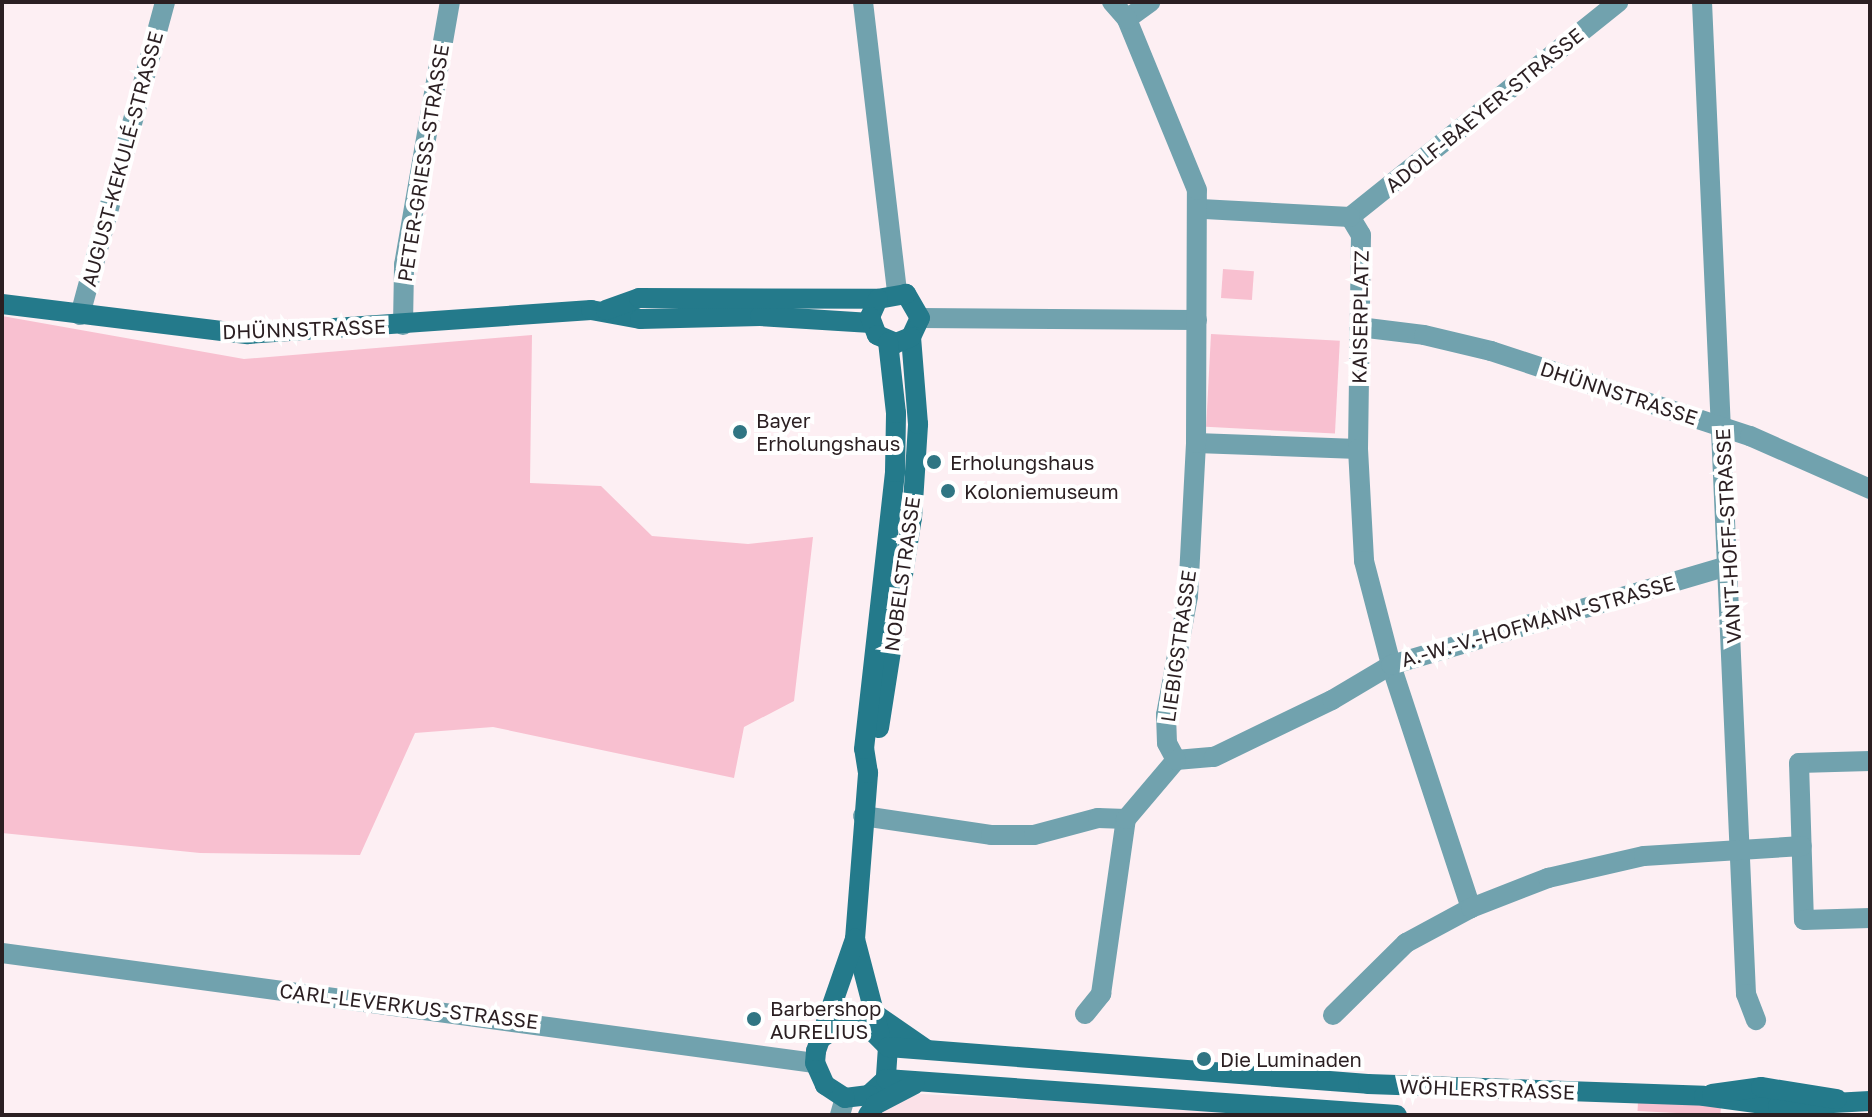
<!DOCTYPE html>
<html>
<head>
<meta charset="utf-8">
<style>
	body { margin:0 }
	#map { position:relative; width:1872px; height:1117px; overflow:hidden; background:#fdeff3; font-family:"Golos Text",sans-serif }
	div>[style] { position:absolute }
	.built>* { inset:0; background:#fbe1e8 }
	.green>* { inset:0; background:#f8c0d0; transform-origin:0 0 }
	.street>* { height:20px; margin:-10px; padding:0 10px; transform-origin:10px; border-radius:10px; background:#71a2ae }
	.secondary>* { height:20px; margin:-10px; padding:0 10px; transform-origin:10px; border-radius:10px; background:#247a8b }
	.dots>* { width:22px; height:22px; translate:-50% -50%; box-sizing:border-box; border:4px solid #fff; border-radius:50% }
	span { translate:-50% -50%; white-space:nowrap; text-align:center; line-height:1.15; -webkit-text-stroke:8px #fff; paint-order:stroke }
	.street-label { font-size:20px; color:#2b1f22 }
	.poi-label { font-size:20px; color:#2b1f22 }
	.left { translate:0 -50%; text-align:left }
	.frame { position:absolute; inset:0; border:4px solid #2b1f22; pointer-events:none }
</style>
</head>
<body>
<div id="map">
	<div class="built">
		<div style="clip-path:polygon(921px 1094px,1334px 1115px,878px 1115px,887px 1101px)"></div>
	</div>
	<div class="green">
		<div style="left:1223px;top:269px;width:31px;height:29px;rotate:4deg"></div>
		<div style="clip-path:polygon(2px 316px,244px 359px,532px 335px,530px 483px,601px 486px,652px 536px,748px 544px,813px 537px,794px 701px,744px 727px,734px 778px,493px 727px,415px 733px,360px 855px,200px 853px,2px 833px)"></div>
		<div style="left:1211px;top:334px;width:129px;height:93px;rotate:3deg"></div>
		<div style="left:1638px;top:1102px;width:83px;height:9px;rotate:3deg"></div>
	</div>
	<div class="street">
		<div style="left:863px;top:2px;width:292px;rotate:83.3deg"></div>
		<div style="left:1702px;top:2px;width:993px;rotate:87.46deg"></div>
		<div style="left:1746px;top:994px;width:28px;rotate:69deg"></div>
		<div style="left:1127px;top:19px;width:29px;rotate:-36deg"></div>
		<div style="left:1350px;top:217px;width:344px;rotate:-38.7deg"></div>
		<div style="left:80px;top:315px;width:324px;rotate:-74.8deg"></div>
		<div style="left:920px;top:318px;width:277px;rotate:0.4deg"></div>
		<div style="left:403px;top:325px;width:60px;rotate:-89deg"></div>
		<div style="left:404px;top:265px;width:267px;rotate:-80.1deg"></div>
		<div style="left:1359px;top:327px;width:65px;rotate:7deg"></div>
		<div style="left:1424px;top:335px;width:69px;rotate:13.4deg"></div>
		<div style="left:1491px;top:351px;width:273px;rotate:18.2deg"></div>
		<div style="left:1750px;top:436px;width:131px;rotate:23.8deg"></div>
		<div style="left:1196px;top:443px;width:162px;rotate:2.1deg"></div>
		<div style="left:1358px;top:449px;width:214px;rotate:-89.2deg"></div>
		<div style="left:1361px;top:235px;width:21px;rotate:-121deg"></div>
		<div style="left:1350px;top:217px;width:150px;rotate:-176.9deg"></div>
		<div style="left:1358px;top:449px;width:112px;rotate:86.9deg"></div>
		<div style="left:1364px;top:561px;width:107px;rotate:75.4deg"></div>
		<div style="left:1391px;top:665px;width:256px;rotate:71.8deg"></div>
		<div style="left:1176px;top:760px;width:38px;rotate:-5deg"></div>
		<div style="left:1214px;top:757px;width:131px;rotate:-25.8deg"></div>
		<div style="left:1332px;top:700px;width:69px;rotate:-30.7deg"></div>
		<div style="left:1391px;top:665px;width:353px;rotate:-16.4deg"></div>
		<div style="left:1870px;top:761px;width:71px;rotate:178.4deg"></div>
		<div style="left:1799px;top:763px;width:157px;rotate:88.2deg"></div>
		<div style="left:1804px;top:920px;width:66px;rotate:-1.7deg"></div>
		<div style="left:863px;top:816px;width:129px;rotate:8.4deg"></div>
		<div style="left:991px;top:835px;width:43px"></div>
		<div style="left:1034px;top:835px;width:66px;rotate:-14.9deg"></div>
		<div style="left:1098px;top:818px;width:28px;rotate:2deg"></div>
		<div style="left:2px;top:953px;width:820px;rotate:7.71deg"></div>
		<div style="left:1085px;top:1014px;width:26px;rotate:-51deg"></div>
		<div style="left:1101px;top:994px;width:177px;rotate:-81.9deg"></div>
		<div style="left:1126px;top:819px;width:77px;rotate:-49.7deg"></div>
		<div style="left:1176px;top:760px;width:19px;rotate:-118deg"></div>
		<div style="left:1167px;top:743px;width:28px;rotate:-92deg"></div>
		<div style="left:1166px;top:715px;width:121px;rotate:-79.5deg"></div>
		<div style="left:1188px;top:596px;width:153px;rotate:-87deg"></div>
		<div style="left:1196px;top:443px;width:253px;rotate:-89.8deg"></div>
		<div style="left:1197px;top:190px;width:185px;rotate:-112.3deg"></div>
		<div style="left:1127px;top:19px;width:23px;rotate:-131deg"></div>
		<div style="left:1333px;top:1015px;width:103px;rotate:-44.6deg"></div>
		<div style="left:1406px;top:943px;width:74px;rotate:-28.3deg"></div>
		<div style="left:1471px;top:908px;width:83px;rotate:-21.3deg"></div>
		<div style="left:1548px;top:878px;width:98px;rotate:-12.9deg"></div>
		<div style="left:1644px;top:856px;width:158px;rotate:-3.6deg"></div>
		<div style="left:840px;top:1115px;width:18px;rotate:-74deg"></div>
	</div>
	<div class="secondary">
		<div style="left:2px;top:304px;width:248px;rotate:7deg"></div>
		<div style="left:248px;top:334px;width:344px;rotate:-4deg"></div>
		<div style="left:591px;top:310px;width:50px;rotate:10.4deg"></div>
		<div style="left:640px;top:319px;width:120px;rotate:-1.4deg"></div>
		<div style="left:760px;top:316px;width:111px;rotate:3.6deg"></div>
		<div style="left:606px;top:310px;width:35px;rotate:-20deg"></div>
		<div style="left:639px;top:298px;width:239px;rotate:0.2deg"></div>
		<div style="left:879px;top:728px;width:213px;rotate:-81.1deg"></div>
		<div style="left:912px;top:518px;width:94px;rotate:-86.3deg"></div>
		<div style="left:918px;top:424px;width:87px;rotate:-94.6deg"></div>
		<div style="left:911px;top:337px;width:21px;rotate:-65deg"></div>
		<div style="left:920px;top:318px;width:28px;rotate:-120deg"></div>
		<div style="left:906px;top:294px;width:28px;rotate:170deg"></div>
		<div style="left:878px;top:299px;width:20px;rotate:114deg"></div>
		<div style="left:870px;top:317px;width:19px;rotate:69deg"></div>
		<div style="left:877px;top:335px;width:21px;rotate:23deg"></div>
		<div style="left:896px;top:343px;width:16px;rotate:-22deg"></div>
		<div style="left:875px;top:1014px;width:62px;rotate:34.5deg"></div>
		<div style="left:880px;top:1035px;width:99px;rotate:-104.6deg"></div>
		<div style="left:855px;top:939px;width:167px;rotate:-85.5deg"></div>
		<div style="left:868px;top:773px;width:24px;rotate:-99deg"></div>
		<div style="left:864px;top:749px;width:279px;rotate:-83.6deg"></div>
		<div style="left:895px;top:472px;width:59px;rotate:-89deg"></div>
		<div style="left:896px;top:413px;width:71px;rotate:-96.4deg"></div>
		<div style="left:820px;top:1039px;width:22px;rotate:-34deg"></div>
		<div style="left:838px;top:1027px;width:32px;rotate:4deg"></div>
		<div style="left:870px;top:1029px;width:25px;rotate:45deg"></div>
		<div style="left:888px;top:1047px;width:32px;rotate:94deg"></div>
		<div style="left:886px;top:1079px;width:23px;rotate:137deg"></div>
		<div style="left:869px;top:1095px;width:24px;rotate:173deg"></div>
		<div style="left:845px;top:1098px;width:24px;rotate:-147deg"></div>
		<div style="left:825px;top:1085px;width:24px;rotate:-114deg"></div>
		<div style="left:815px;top:1063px;width:12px;rotate:-85deg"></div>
		<div style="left:816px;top:1051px;width:119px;rotate:-70.8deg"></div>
		<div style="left:888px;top:1047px;width:481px;rotate:4.4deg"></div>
		<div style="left:1368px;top:1084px;width:336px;rotate:2deg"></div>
		<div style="left:1704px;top:1096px;width:75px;rotate:7.7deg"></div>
		<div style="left:1778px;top:1106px;width:92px;rotate:-3.1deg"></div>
		<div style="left:886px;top:1079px;width:512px;rotate:4.03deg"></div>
		<div style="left:1712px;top:1094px;width:49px;rotate:-8.1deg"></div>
		<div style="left:1761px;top:1087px;width:77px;rotate:9deg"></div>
		<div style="left:868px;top:1115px;width:12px;rotate:-55deg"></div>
		<div style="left:875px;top:1105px;width:45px;rotate:-27.7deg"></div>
	</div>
	<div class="dots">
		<div style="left:740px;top:432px;background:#307583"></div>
		<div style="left:934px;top:462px;background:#307583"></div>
		<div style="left:948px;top:491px;background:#307583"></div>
		<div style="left:754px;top:1019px;background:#307583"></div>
		<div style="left:1204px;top:1059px;background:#307583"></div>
	</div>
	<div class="street-label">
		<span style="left:1484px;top:110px;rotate:-39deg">ADOLF-BAEYER-STRASSE</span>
		<span style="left:122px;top:159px;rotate:-75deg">AUGUST-KEKULÉ-STRASSE</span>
		<span style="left:423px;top:163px;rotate:-81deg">PETER-GRIESS-STRASSE</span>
		<span style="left:1360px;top:317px;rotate:-89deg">KAISERPLATZ</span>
		<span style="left:304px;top:329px;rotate:-2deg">DHÜNNSTRASSE</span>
		<span style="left:1619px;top:393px;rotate:18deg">DHÜNNSTRASSE</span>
		<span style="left:1728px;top:536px;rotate:-93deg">VAN'T-HOFF-STRASSE</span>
		<span style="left:902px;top:574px;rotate:-82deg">NOBELSTRASSE</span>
		<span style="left:1538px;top:621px;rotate:-16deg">A.-W.-V.-HOFMANN-STRASSE</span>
		<span style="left:1178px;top:646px;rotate:-82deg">LIEBIGSTRASSE</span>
		<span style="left:409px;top:1006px;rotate:7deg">CARL-LEVERKUS-STRASSE</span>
		<span style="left:1487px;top:1089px;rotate:2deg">WÖHLERSTRASSE</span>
	</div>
	<div class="poi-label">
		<span class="left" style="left:756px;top:432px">Bayer<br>Erholungshaus</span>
		<span class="left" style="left:950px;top:462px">Erholungshaus</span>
		<span class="left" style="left:964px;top:491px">Koloniemuseum</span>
		<span class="left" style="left:770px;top:1020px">Barbershop<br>AURELIUS</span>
		<span class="left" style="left:1220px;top:1059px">Die Luminaden</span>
	</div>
	<div class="frame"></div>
</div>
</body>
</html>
